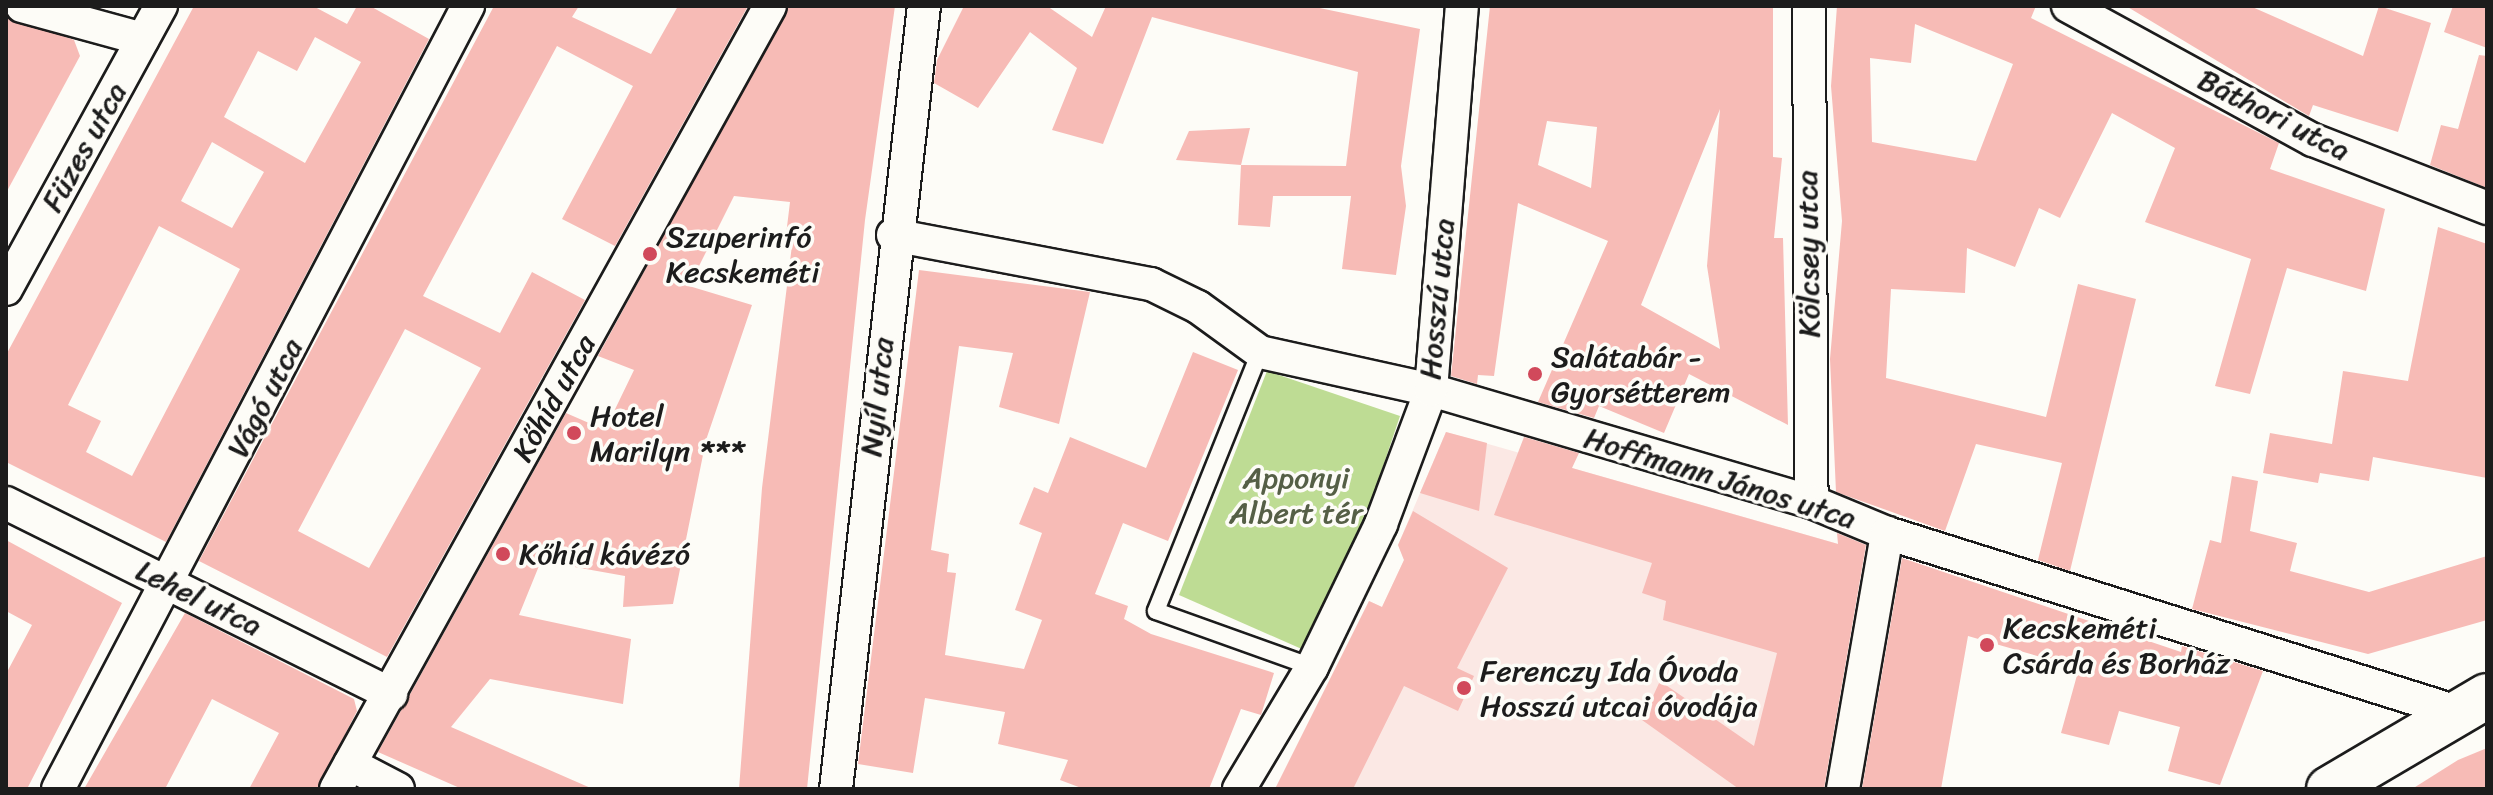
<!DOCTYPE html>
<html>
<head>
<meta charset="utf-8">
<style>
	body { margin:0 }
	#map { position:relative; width:2493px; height:795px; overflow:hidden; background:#fdfcf7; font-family:Sriracha,sans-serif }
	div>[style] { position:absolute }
	.built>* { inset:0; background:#fbe8e4 }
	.green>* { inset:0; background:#bedc94 }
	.building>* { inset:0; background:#f7bbb6 }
	.roads { filter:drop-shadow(2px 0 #1c1c1c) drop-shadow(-2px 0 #1c1c1c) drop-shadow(0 2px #1c1c1c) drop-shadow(0 -2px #1c1c1c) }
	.lane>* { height:16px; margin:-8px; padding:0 8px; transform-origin:8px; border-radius:8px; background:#fdfcf7 }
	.street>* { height:32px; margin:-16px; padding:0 16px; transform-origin:16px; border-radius:16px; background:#fdfcf7 }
	.secondary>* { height:44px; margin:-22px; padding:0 22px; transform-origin:22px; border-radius:22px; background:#fdfcf7 }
	.dots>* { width:22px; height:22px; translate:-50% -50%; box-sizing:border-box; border:4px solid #fdfcf7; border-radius:50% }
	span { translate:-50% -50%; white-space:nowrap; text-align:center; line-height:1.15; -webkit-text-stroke:7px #fdfcf7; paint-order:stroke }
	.street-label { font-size:30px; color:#1c1c1c }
	.poi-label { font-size:30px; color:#1c1c1c }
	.left { translate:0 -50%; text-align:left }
	.park-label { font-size:30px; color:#555f46 }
	.frame { position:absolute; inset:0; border:8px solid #1c1c1c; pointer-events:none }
</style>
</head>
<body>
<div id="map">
	<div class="built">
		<div style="clip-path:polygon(1446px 432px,1863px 551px,1823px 789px,1275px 789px,1369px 601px,1382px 607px,1404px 560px,1398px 545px)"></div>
	</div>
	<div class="green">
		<div style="clip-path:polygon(1267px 371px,1400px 416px,1363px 526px,1304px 650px,1179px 595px)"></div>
	</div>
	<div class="building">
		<div style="clip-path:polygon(evenodd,194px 6px,313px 6px,347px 24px,357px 6px,370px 6px,429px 39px,166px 542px,6px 462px,6px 355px,194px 6px,315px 37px,361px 62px,305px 163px,224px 117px,258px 51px,297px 71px,315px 37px,194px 6px,212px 142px,264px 172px,232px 228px,181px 201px,212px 142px,194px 6px,159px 226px,240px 269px,132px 476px,86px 452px,101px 421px,68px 405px,159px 226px)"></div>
		<div style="clip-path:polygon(evenodd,494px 6px,579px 6px,572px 17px,651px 54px,678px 6px,748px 6px,615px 246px,562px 219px,633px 86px,557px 46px,423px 296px,500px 333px,532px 272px,585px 300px,387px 657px,199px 561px,494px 6px,405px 329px,481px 368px,369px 568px,298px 531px,405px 329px)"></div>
		<div style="clip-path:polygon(789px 6px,895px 6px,865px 220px,807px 789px,739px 789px,762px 488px,793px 237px,786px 235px,790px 202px,734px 196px,689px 286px,752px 305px,706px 440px,673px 604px,623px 607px,625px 576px,541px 561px,519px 615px,631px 639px,623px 704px,490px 679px,451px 727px,593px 789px,462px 789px,378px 752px,566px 413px,605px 430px,634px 370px,598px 356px)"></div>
		<div style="clip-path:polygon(964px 6px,1047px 6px,1092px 37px,1106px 6px,1310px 6px,1420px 29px,1401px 166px,1406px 206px,1396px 275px,1342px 269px,1351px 196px,1273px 196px,1270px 227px,1238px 225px,1241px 165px,1346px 166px,1358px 72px,1152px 17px,1103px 144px,1052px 130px,1077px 68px,1030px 32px,978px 108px,934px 83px,937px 60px)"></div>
		<div style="clip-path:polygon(evenodd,1490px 6px,1773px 6px,1773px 157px,1782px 158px,1774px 238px,1783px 238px,1788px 425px,1689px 374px,1664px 433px,1599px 406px,1594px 418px,1538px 402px,1608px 241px,1518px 203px,1494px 376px,1478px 375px,1477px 384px,1451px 376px,1490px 6px,1720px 109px,1707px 266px,1720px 349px,1641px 305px,1720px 109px,1490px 6px,1547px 121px,1597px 127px,1591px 188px,1538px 165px,1547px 121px)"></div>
		<div style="clip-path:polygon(evenodd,1837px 6px,2036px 6px,2031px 18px,2279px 143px,2270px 169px,2385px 209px,2366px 291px,2287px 268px,2250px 394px,2215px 386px,2251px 259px,2145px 222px,2175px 148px,2112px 113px,2060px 218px,2039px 208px,2015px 267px,1967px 248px,1965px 293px,1891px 289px,1886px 378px,2046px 417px,2078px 284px,2136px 299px,2070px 571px,2038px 560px,2062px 463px,1976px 444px,1945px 531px,1836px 492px,1830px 359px,1842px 221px,1831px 86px,1837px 6px,1915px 24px,2013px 64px,1976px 161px,1872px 142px,1870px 58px,1911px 63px,1915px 24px)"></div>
		<div style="clip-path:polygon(2126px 6px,2250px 6px,2363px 56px,2379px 6px,2431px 23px,2398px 132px,2313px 105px,2309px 116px)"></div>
		<div style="clip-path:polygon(2453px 6px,2487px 6px,2487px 48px,2444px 32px)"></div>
		<div style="clip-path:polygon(6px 15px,74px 40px,80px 56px,6px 193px)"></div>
		<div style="clip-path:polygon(2479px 55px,2487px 56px,2487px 188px,2430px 165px,2441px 125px,2458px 129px)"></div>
		<div style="clip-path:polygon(1250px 128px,1241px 165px,1176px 160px,1189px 131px)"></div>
		<div style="clip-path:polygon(2438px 227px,2487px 244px,2487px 478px,2373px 457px,2369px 481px,2320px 473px,2318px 483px,2263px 473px,2270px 433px,2332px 444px,2343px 371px,2408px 381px)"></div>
		<div style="clip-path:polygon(919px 270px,1090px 292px,1059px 424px,999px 407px,1013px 353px,959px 346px,931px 550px,949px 554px,947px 572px,956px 573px,945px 655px,1024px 669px,1042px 620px,1015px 610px,1042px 533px,1019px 524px,1034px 487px,1048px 493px,1070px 437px,1146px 468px,1193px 352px,1238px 370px,1168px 541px,1123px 523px,1095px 594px,1128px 606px,1124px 619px,1151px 634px,1274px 673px,1261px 715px,1241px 709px,1209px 789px,1084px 789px,1060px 780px,1068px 760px,998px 744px,1005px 712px,925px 698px,913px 773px,858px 764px)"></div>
		<div style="clip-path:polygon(1446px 432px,1487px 443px,1479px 511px,1420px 493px)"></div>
		<div style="clip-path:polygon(1524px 437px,1579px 453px,1572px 468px,1838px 544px,1837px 533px,1866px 545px,1824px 789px,1739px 789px,1642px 720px,1660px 681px,1754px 746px,1777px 653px,1663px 620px,1666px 601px,1642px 593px,1652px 563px,1494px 515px)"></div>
		<div style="clip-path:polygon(2232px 476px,2258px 481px,2250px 531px,2297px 543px,2290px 571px,2369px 592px,2487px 556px,2487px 620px,2368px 654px,2192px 609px,2210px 540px,2221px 543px)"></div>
		<div style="clip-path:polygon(1413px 511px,1508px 568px,1457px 668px,1474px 676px,1458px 711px,1404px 686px,1353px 789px,1275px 789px,1369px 601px,1382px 607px,1404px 560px,1398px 545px)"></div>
		<div style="clip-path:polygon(6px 540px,122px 603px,27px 789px,6px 789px,6px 674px,32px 625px,6px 611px)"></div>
		<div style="clip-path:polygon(1902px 558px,2181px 652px,2182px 646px,2263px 671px,2220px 785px,2168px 771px,2180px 727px,2119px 711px,2109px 745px,2061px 733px,2079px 668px,1968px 636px,1941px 789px,1862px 789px)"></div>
		<div style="clip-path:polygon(185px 613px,354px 699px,357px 711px,317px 789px,249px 789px,279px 733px,212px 699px,165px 789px,84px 789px)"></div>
		<div style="clip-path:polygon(2487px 748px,2487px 789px,2412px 789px,2458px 760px)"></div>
	</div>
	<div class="roads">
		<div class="lane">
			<div style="left:1260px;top:352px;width:279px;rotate:111.9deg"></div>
			<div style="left:1156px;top:611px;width:166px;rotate:19.7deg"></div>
		</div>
		<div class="street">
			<div style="left:22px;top:6px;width:125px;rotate:15.3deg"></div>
			<div style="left:1809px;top:6px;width:496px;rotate:89.7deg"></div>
			<div style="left:2068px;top:6px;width:279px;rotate:28.7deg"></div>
			<div style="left:2313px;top:140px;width:187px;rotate:21.3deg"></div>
			<div style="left:893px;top:235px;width:263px;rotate:10.8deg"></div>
			<div style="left:1151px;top:284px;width:52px;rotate:26.1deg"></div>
			<div style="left:1198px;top:307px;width:77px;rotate:36deg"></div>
			<div style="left:1260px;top:352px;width:175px;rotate:12.5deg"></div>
			<div style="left:1431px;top:390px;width:397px;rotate:16.4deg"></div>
			<div style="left:1812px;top:502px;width:81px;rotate:22.5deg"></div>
			<div style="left:1887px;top:533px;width:597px;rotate:17.43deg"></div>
			<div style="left:6px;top:289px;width:323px;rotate:-61.3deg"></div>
			<div style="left:6px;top:503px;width:430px;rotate:26.4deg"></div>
			<div style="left:350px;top:764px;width:54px;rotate:27.5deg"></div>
			<div style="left:58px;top:789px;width:884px;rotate:-62.36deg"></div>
			<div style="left:336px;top:789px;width:895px;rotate:-61deg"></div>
			<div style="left:836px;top:789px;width:788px;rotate:-83.59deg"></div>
			<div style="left:1239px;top:789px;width:142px;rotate:-59.1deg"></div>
			<div style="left:1312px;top:667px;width:159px;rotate:-64.2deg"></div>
			<div style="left:1381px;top:524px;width:143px;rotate:-69.5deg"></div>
			<div style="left:1431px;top:390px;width:385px;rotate:-85.4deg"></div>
			<div style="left:1843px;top:789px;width:260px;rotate:-80.2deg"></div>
		</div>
		<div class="secondary">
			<div style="left:2329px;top:789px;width:183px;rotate:-30.5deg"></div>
		</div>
	</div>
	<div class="dots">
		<div style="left:650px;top:254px;background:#d1495b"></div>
		<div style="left:1535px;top:374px;background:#d1495b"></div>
		<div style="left:574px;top:433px;background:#d1495b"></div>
		<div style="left:503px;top:554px;background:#d1495b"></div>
		<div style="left:1987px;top:645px;background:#d1495b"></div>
		<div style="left:1464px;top:688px;background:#d1495b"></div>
	</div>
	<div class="street-label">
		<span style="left:2274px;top:115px;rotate:27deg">Báthori utca</span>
		<span style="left:84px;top:147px;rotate:-61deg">Füzes utca</span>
		<span style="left:1808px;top:254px;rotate:-91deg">Kölcsey utca</span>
		<span style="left:1437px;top:299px;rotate:-85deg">Hosszú utca</span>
		<span style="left:877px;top:397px;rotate:-84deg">Nyíl utca</span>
		<span style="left:265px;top:398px;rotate:-63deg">Vágó utca</span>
		<span style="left:554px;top:398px;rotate:-61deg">Kőhíd utca</span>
		<span style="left:1720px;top:478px;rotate:17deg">Hoffmann János utca</span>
		<span style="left:199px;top:598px;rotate:26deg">Lehel utca</span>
	</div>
	<div class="poi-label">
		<span class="left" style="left:666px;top:254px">Szuperinfó<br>Kecskeméti</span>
		<span class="left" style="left:1551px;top:374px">Salátabár -<br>Gyorsétterem</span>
		<span class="left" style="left:590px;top:433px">Hotel<br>Marilyn ***</span>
		<span class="left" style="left:519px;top:554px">Kőhíd kávézó</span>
		<span class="left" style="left:2003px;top:645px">Kecskeméti<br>Csárda és Borház</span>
		<span class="left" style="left:1480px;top:688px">Ferenczy Ida Óvoda<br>Hosszú utcai óvodája</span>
	</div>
	<div class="park-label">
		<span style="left:1296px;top:495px">Apponyi<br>Albert tér</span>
	</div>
	<div class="frame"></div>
</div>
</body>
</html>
